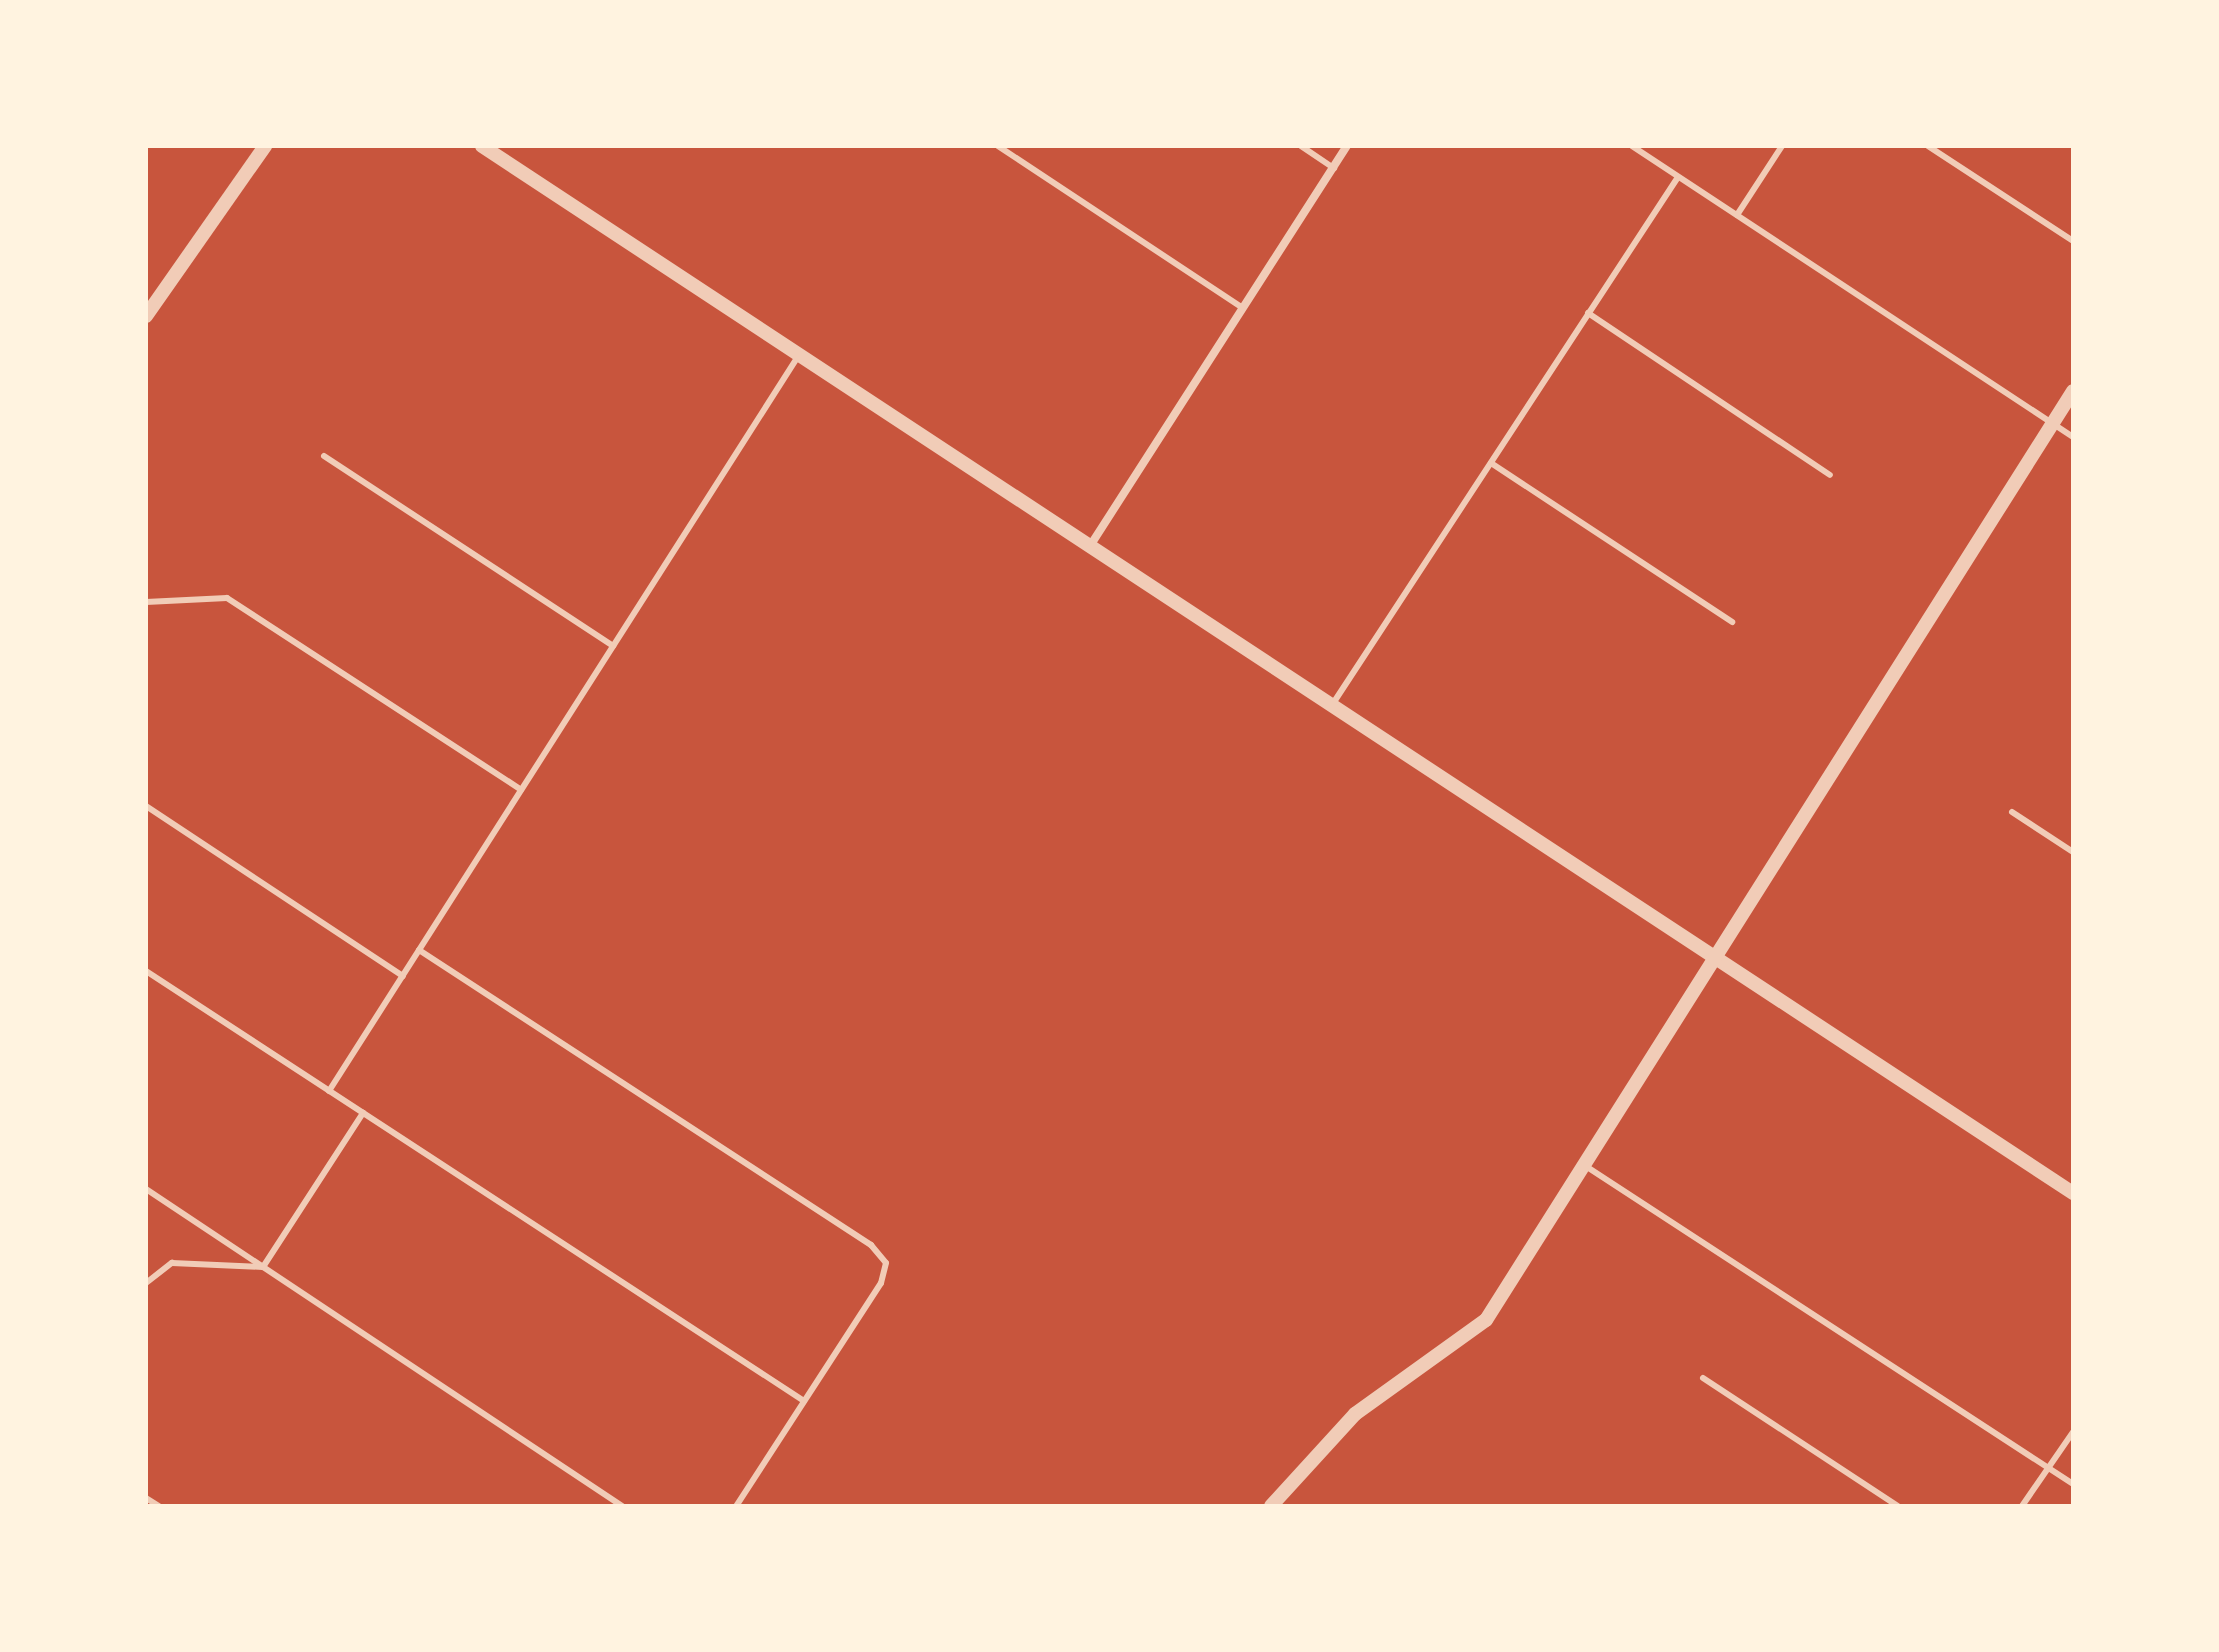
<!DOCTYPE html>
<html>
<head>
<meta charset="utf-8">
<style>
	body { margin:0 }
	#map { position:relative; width:2219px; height:1652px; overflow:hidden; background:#c8553d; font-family:"Sofia Sans Condensed",sans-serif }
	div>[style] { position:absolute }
	.service>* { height:6px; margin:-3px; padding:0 3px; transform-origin:3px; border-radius:3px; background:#f1ccb7 }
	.minor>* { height:8px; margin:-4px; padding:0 4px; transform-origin:4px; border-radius:4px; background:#f1ccb7 }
	.tertiary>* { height:14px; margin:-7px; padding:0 7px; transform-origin:7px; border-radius:7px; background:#f1ccb7 }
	span { translate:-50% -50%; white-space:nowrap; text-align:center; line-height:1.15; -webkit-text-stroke:6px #fff3e0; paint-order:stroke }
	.frame { position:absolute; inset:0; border:148px solid #fff3e0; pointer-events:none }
</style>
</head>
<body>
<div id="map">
	<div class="service">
		<div style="left:998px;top:146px;width:294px;rotate:33.5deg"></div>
		<div style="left:1301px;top:146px;width:40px;rotate:34deg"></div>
		<div style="left:1632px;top:146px;width:528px;rotate:33.42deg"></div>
		<div style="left:1928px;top:146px;width:173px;rotate:33.2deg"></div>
		<div style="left:1737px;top:215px;width:82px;rotate:-56.9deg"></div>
		<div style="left:1588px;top:313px;width:291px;rotate:33.8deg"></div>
		<div style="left:324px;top:456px;width:346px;rotate:33.3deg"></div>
		<div style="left:1491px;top:463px;width:289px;rotate:33.4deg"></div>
		<div style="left:146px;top:602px;width:81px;rotate:-2.8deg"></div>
		<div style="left:227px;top:598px;width:351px;rotate:33.1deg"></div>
		<div style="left:1332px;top:705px;width:631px;rotate:-56.76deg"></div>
		<div style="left:146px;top:806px;width:308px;rotate:33.5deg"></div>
		<div style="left:2012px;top:812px;width:73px;rotate:33.3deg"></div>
		<div style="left:419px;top:950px;width:540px;rotate:33.13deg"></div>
		<div style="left:871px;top:1245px;width:23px;rotate:50deg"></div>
		<div style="left:886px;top:1263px;width:21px;rotate:104deg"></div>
		<div style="left:881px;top:1283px;width:266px;rotate:123deg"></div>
		<div style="left:146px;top:971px;width:786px;rotate:33.16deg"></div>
		<div style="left:329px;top:1091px;width:873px;rotate:-57.44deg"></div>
		<div style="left:1584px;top:1165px;width:584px;rotate:33.12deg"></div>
		<div style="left:146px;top:1189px;width:572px;rotate:33.66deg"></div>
		<div style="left:146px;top:1283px;width:33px;rotate:-38deg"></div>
		<div style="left:172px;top:1263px;width:91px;rotate:2.5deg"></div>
		<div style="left:263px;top:1267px;width:184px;rotate:-57deg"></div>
		<div style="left:1703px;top:1378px;width:233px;rotate:33.3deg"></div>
		<div style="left:146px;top:1498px;width:15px;rotate:32deg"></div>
		<div style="left:2022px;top:1506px;width:90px;rotate:-55.4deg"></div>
	</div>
	<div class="minor">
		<div style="left:1090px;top:546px;width:475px;rotate:-57.3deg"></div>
	</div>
	<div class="tertiary">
		<div style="left:482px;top:146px;width:1905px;rotate:33.35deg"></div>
		<div style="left:146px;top:316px;width:208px;rotate:-55deg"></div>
		<div style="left:1271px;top:1506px;width:125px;rotate:-47.6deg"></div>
		<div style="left:1355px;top:1414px;width:161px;rotate:-35.7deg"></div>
		<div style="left:1486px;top:1320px;width:1099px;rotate:-57.71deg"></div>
	</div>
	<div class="frame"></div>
</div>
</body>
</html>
